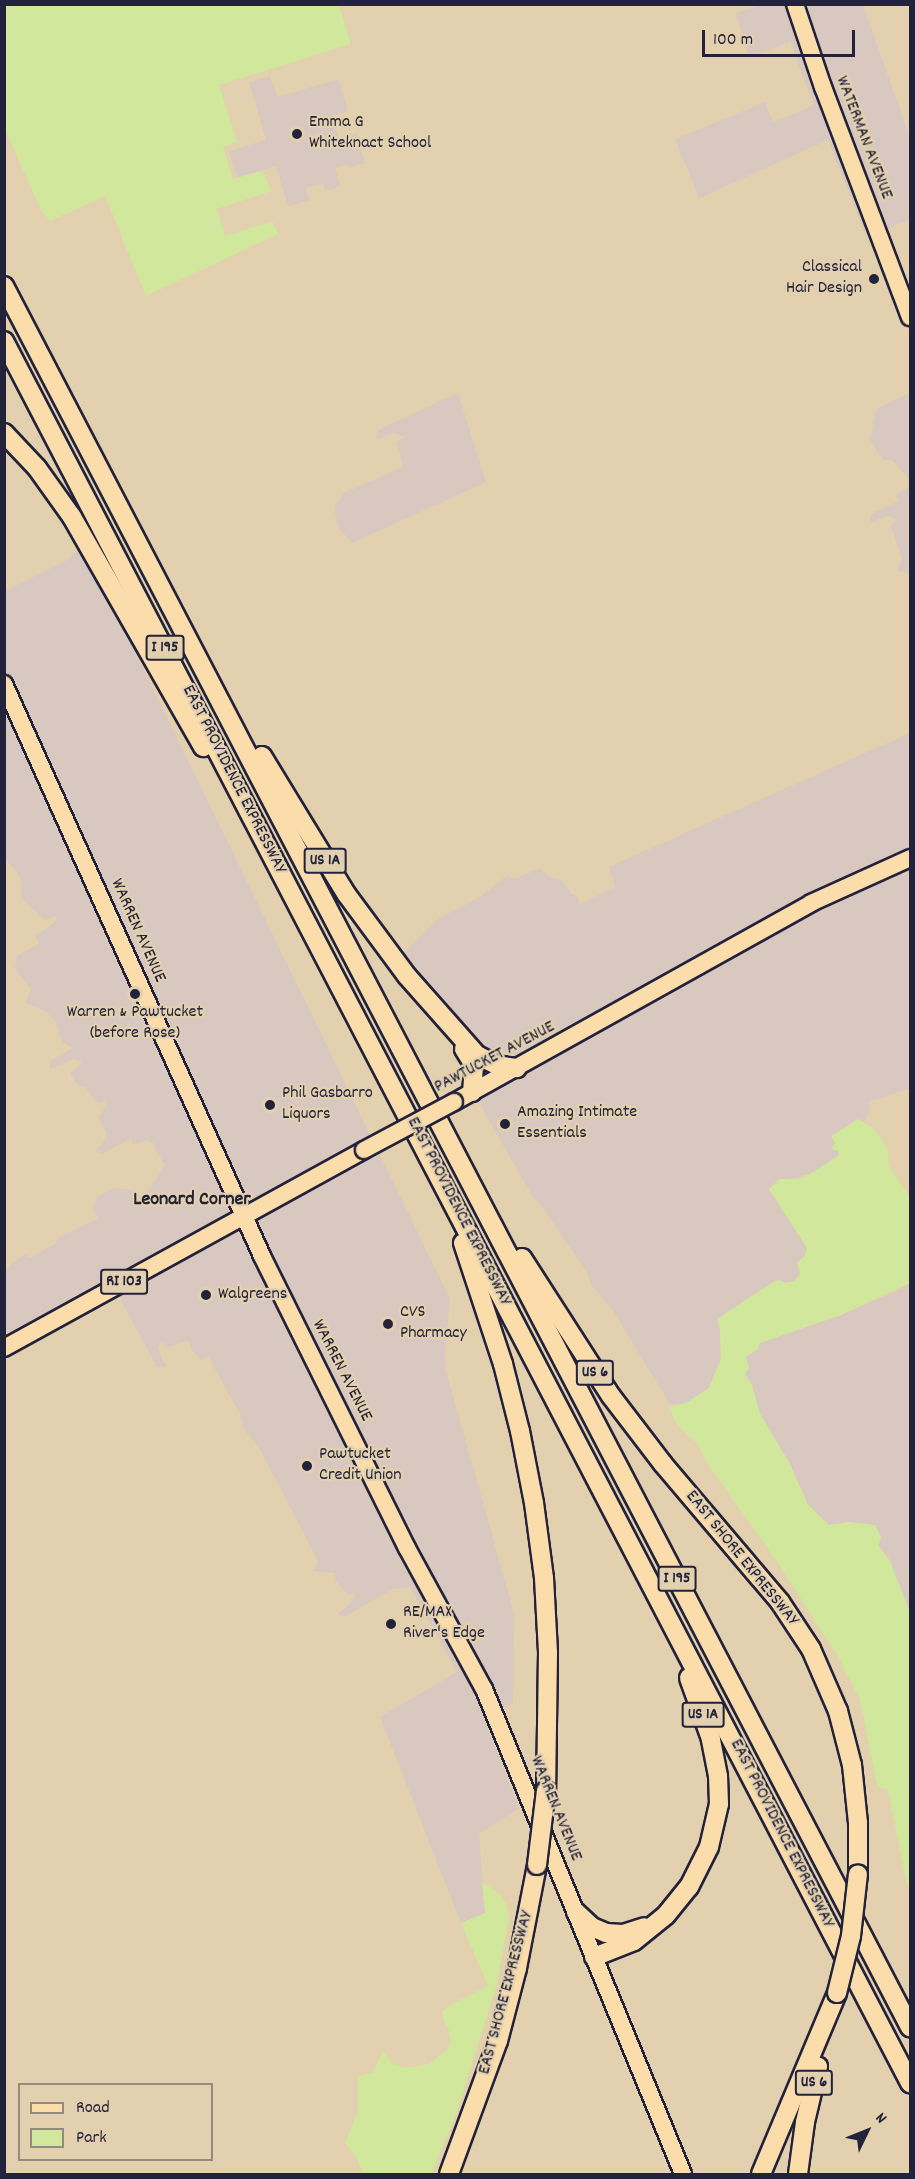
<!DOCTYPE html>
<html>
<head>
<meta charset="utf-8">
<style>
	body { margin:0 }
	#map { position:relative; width:915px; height:2179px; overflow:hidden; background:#e2d0ae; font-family:Dekko,sans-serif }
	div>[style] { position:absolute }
	.built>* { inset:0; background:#d8c8bf }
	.green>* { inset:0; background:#d1e79c }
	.roads { filter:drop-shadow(2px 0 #22223b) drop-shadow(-2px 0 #22223b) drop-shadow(0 2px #22223b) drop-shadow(0 -2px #22223b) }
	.major>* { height:16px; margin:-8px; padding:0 8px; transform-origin:8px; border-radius:8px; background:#fbddab }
	.highway>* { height:18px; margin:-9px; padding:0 9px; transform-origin:9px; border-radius:9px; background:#fbddab }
	.bridges { filter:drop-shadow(2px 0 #22223b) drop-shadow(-2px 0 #22223b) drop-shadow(0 2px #22223b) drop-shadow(0 -2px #22223b) }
	.major-bridge>* { height:16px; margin:-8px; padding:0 8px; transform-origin:8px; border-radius:8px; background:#fbddab }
	.highway-bridge>* { height:18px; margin:-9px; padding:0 9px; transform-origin:9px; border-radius:9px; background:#fbddab }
	.dots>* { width:16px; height:16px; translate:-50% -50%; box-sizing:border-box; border:3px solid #e2d0ae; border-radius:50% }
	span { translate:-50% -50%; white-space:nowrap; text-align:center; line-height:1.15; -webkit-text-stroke:4.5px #e2d0ae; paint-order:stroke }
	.shield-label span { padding:2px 4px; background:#e2d0ae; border:2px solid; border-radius:4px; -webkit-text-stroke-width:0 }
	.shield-label { font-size:16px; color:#22223b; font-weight:700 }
	.poi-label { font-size:18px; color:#22223b }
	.left { translate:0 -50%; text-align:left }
	.right { translate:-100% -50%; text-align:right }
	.street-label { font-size:18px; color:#22223b }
	.neighbourhood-label { font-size:20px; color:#22223b; font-weight:700 }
	.frame { position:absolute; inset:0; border:6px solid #22223b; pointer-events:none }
	.legend { position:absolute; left:18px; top:2083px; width:195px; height:78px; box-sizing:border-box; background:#e2d0ae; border:2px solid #958a80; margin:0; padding:8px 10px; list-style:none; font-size:18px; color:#22223b }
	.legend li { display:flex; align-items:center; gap:12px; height:30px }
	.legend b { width:30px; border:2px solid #958a80 }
	.north { position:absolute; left:837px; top:2101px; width:60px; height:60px; -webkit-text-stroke:4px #e2d0ae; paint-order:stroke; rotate:47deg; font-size:16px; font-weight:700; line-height:24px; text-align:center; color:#22223b }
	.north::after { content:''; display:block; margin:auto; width:21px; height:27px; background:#22223b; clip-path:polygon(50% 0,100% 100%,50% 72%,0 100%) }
	.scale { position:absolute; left:702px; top:30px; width:153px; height:27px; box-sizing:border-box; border:3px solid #22223b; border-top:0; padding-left:8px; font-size:18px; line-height:21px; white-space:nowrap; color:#22223b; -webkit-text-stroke:4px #e2d0ae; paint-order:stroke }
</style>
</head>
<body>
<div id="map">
	<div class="built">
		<div style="clip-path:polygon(761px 5px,863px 5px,910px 138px,910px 220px,866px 236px,828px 140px,699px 198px,675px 139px,765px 102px,773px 122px,814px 105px,790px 42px,749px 57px,736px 13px)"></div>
		<div style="clip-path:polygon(270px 76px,277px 97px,339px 79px,348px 111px,332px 116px,339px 138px,356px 133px,365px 163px,349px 168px,348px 164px,335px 168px,340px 186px,326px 191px,323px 183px,306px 188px,310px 200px,288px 206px,276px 166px,237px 177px,229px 151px,266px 140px,249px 82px)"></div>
		<div style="clip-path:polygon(458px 393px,486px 482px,352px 543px,338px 527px,334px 507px,344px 493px,403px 467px,397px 443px,404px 436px,394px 433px,379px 439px,376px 438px,378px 430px)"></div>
		<div style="clip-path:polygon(910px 393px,910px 478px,908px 478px,892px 460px,883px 460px,870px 440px,876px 409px)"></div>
		<div style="clip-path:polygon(910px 486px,910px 574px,897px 570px,902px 559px,891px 526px,897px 520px,889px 516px,870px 522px,871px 514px,899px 501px,896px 495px)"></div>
		<div style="clip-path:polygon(77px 551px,86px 551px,450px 1299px,444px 1364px,514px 1613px,513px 1703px,484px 1718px,519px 1808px,479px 1834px,485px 1913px,461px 1923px,380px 1717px,457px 1672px,410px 1587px,393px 1589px,344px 1617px,338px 1614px,352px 1602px,355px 1592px,348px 1595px,336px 1581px,335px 1573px,313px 1571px,318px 1561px,259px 1447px,244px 1430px,240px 1414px,208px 1356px,201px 1360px,191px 1349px,189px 1340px,169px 1347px,161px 1341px,158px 1349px,166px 1367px,157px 1367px,115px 1289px,5px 1348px,5px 1269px,25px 1254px,30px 1258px,56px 1243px,57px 1238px,98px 1219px,93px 1209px,97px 1197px,113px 1188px,131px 1190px,141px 1198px,144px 1197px,165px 1165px,154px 1148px,155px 1144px,147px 1140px,133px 1145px,132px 1138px,101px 1154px,96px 1150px,105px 1140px,107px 1133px,98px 1117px,107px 1106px,104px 1101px,98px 1103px,93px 1098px,85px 1087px,77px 1085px,70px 1073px,82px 1064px,80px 1061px,74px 1059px,50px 1069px,50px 1061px,73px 1048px,61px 1041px,56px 1022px,45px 1011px,26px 1003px,31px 989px,15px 969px,17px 956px,40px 943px,35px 937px,56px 921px,56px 916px,46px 920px,21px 899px,22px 882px,15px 869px,5px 860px,5px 591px,69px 559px)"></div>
		<div style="clip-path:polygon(910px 733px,910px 1088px,868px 1102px,871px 1109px,866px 1119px,835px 1143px,839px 1155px,812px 1173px,791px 1179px,769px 1189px,807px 1248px,800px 1274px,792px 1282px,770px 1284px,717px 1319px,720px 1330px,721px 1359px,709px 1388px,686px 1403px,670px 1404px,612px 1309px,591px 1285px,588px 1274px,539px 1202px,534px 1199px,482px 1108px,477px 1091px,521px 1066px,512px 1053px,496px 1052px,474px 1041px,404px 953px,439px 918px,477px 899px,507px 876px,516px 879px,540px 868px,550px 877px,562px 881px,572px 894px,577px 896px,579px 905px,615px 887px,609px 867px)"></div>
		<div style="clip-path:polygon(908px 1283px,910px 1283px,910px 1612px,890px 1561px,878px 1545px,881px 1538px,875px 1525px,848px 1522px,829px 1526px,808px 1505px,790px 1464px,760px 1414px,752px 1385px,745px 1374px,748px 1368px,746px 1357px,758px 1349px,760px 1343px,841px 1315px,899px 1290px)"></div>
	</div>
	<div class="green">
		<div style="clip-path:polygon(4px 5px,339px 5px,351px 44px,219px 85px,237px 142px,223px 147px,233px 179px,263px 171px,271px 191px,217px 209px,225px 236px,272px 221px,278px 234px,146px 296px,105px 196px,50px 221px,40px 208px,5px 129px)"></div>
		<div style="clip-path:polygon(858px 1119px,872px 1127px,887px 1147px,889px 1167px,909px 1196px,910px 1283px,841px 1315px,760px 1343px,758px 1349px,746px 1357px,749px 1368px,745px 1374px,752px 1385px,760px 1414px,790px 1464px,808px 1505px,829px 1525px,848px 1522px,875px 1525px,881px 1538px,878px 1545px,890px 1561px,910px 1613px,910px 1893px,907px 1885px,888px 1790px,878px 1787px,876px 1780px,860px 1700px,837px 1655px,774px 1557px,707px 1463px,697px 1443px,679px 1427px,668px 1407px,686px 1403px,709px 1388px,721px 1359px,720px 1330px,717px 1319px,770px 1284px,779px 1280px,786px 1283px,795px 1281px,800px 1274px,797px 1262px,804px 1257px,807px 1248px,769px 1189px,780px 1179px,798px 1179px,812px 1173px,839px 1155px,838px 1151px,831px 1149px,835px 1143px,831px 1136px)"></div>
		<div style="clip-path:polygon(482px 1882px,498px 1893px,506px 1904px,509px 1918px,497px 1985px,453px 2122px,431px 2174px,363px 2174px,357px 2158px,345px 2143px,358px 2112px,358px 2076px,372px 2073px,383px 2051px,392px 2063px,403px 2068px,429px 2064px,447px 2050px,451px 2042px,448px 2027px,443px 2020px,443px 2011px,450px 2005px,488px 1986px,461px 1923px,485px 1913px)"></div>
	</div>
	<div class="roads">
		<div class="major">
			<div style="left:795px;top:4px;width:88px;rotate:71.4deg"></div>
			<div style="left:823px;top:87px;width:246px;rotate:69.3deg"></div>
			<div style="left:4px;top:684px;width:627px;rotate:65.72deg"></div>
			<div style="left:262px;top:1256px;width:326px;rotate:63.6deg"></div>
			<div style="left:407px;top:1548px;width:161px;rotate:61.4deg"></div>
			<div style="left:484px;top:1689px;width:524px;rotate:67.69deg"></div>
			<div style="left:454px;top:1102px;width:409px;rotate:-29.1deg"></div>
			<div style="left:811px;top:903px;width:109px;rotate:-24.4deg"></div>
			<div style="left:4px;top:1348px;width:411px;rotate:-28.8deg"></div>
		</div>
		<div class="highway">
			<div style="left:4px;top:286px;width:1963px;rotate:62.51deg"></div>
			<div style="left:4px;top:341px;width:1964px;rotate:62.52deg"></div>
			<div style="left:4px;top:433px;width:48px;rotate:46.7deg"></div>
			<div style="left:37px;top:468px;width:60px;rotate:54.5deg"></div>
			<div style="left:72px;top:517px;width:265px;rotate:60.3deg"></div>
			<div style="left:262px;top:756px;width:163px;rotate:58.6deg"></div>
			<div style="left:347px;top:895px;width:101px;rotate:53.5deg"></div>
			<div style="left:407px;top:976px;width:106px;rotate:48.5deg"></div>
			<div style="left:477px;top:1055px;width:22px;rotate:27deg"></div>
			<div style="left:497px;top:1065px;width:20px;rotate:9deg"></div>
			<div style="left:464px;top:1049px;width:19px;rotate:58deg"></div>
			<div style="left:474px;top:1065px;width:27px;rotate:94deg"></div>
			<div style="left:463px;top:1243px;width:127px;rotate:71.7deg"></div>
			<div style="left:503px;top:1364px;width:69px;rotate:75.8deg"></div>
			<div style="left:520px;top:1431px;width:73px;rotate:79deg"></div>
			<div style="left:534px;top:1503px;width:76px;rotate:82.4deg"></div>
			<div style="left:544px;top:1578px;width:75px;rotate:86.9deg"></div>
			<div style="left:548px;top:1653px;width:138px;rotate:90.8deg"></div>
			<div style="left:522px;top:1258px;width:164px;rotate:57.2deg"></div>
			<div style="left:611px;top:1396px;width:86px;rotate:52.6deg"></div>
			<div style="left:663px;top:1464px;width:181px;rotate:49.7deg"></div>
			<div style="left:780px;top:1602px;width:56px;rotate:56.6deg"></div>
			<div style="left:811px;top:1649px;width:68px;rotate:66.5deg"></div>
			<div style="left:838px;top:1711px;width:56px;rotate:75.5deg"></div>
			<div style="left:852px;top:1765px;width:58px;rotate:84.1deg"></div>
			<div style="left:858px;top:1823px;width:51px;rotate:90deg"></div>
			<div style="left:576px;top:1912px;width:22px;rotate:43deg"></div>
			<div style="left:592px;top:1927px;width:15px;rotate:23deg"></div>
			<div style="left:606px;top:1933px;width:17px;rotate:3deg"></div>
			<div style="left:623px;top:1934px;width:22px;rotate:-18deg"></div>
			<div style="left:594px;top:1957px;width:43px;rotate:-21.8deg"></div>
			<div style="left:634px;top:1941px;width:41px;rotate:-39.1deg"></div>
			<div style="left:666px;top:1915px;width:36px;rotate:-51deg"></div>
			<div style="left:689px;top:1887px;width:45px;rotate:-63.4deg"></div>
			<div style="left:709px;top:1847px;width:44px;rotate:-76.9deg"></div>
			<div style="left:719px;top:1804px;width:28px;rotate:-92deg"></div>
			<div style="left:718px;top:1776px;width:38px;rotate:-101deg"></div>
			<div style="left:711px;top:1739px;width:65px;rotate:-109.8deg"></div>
			<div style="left:449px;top:2174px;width:142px;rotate:-69.8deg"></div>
			<div style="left:498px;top:2041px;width:75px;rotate:-75.4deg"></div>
			<div style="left:517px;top:1968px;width:105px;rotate:-79deg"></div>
			<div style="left:761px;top:2174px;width:196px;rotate:-67.2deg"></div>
			<div style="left:798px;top:2174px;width:52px;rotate:-82.3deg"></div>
			<div style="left:805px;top:2122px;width:57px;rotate:-76.7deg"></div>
		</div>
	</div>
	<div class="bridges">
		<div class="major-bridge">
			<div style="left:364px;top:1150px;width:102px;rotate:-28.1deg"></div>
		</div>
		<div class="highway-bridge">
			<div style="left:537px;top:1865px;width:75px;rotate:-83.1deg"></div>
			<div style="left:837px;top:1993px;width:59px;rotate:-76.2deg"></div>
			<div style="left:851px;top:1936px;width:62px;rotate:-83.6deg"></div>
		</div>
	</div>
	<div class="dots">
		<div style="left:297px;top:134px;background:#22223b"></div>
		<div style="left:874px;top:279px;background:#22223b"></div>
		<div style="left:135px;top:994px;background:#22223b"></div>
		<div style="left:270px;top:1105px;background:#22223b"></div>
		<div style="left:505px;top:1124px;background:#22223b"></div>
		<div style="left:206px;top:1295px;background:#22223b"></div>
		<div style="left:388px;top:1324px;background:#22223b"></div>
		<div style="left:307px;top:1466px;background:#22223b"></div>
		<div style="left:391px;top:1624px;background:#22223b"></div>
	</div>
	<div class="shield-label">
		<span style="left:165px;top:648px">I 195</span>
		<span style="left:325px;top:861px">US 1A</span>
		<span style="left:124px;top:1282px">RI 103</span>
		<span style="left:595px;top:1373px">US 6</span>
		<span style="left:677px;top:1579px">I 195</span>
		<span style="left:703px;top:1715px">US 1A</span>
		<span style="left:814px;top:2083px">US 6</span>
	</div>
	<div class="poi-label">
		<span class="left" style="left:309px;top:134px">Emma G<br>Whiteknact School</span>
		<span class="right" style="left:862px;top:279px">Classical<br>Hair Design</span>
		<span style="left:135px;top:1024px">Warren &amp; Pawtucket<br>(before Rose)</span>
		<span class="left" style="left:282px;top:1105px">Phil Gasbarro<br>Liquors</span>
		<span class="left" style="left:517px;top:1124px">Amazing Intimate<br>Essentials</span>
		<span class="left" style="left:218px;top:1295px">Walgreens</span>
		<span class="left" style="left:400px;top:1324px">CVS<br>Pharmacy</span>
		<span class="left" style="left:319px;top:1466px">Pawtucket<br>Credit Union</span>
		<span class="left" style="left:403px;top:1624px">RE/MAX<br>River's Edge</span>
	</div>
	<div class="street-label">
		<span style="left:863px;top:138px;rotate:69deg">WATERMAN AVENUE</span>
		<span style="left:233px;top:780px;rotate:63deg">EAST PROVIDENCE EXPRESSWAY</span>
		<span style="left:137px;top:931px;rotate:66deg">WARREN AVENUE</span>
		<span style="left:495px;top:1058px;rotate:-28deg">PAWTUCKET AVENUE</span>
		<span style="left:458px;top:1212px;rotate:63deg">EAST PROVIDENCE EXPRESSWAY</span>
		<span style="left:341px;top:1371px;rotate:63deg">WARREN AVENUE</span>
		<span style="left:741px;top:1559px;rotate:51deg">EAST SHORE EXPRESSWAY</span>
		<span style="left:555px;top:1809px;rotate:68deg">WARREN AVENUE</span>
		<span style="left:781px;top:1834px;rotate:63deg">EAST PROVIDENCE EXPRESSWAY</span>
		<span style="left:507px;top:1993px;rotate:-75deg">EAST SHORE EXPRESSWAY</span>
	</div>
	<div class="neighbourhood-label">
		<span style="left:192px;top:1200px">Leonard Corner</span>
	</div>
	<div class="frame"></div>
	<ul class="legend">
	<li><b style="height:8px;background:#fbddab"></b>Road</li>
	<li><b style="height:16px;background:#d1e79c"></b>Park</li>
	</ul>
	<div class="north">N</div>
	<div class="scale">100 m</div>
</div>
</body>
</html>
